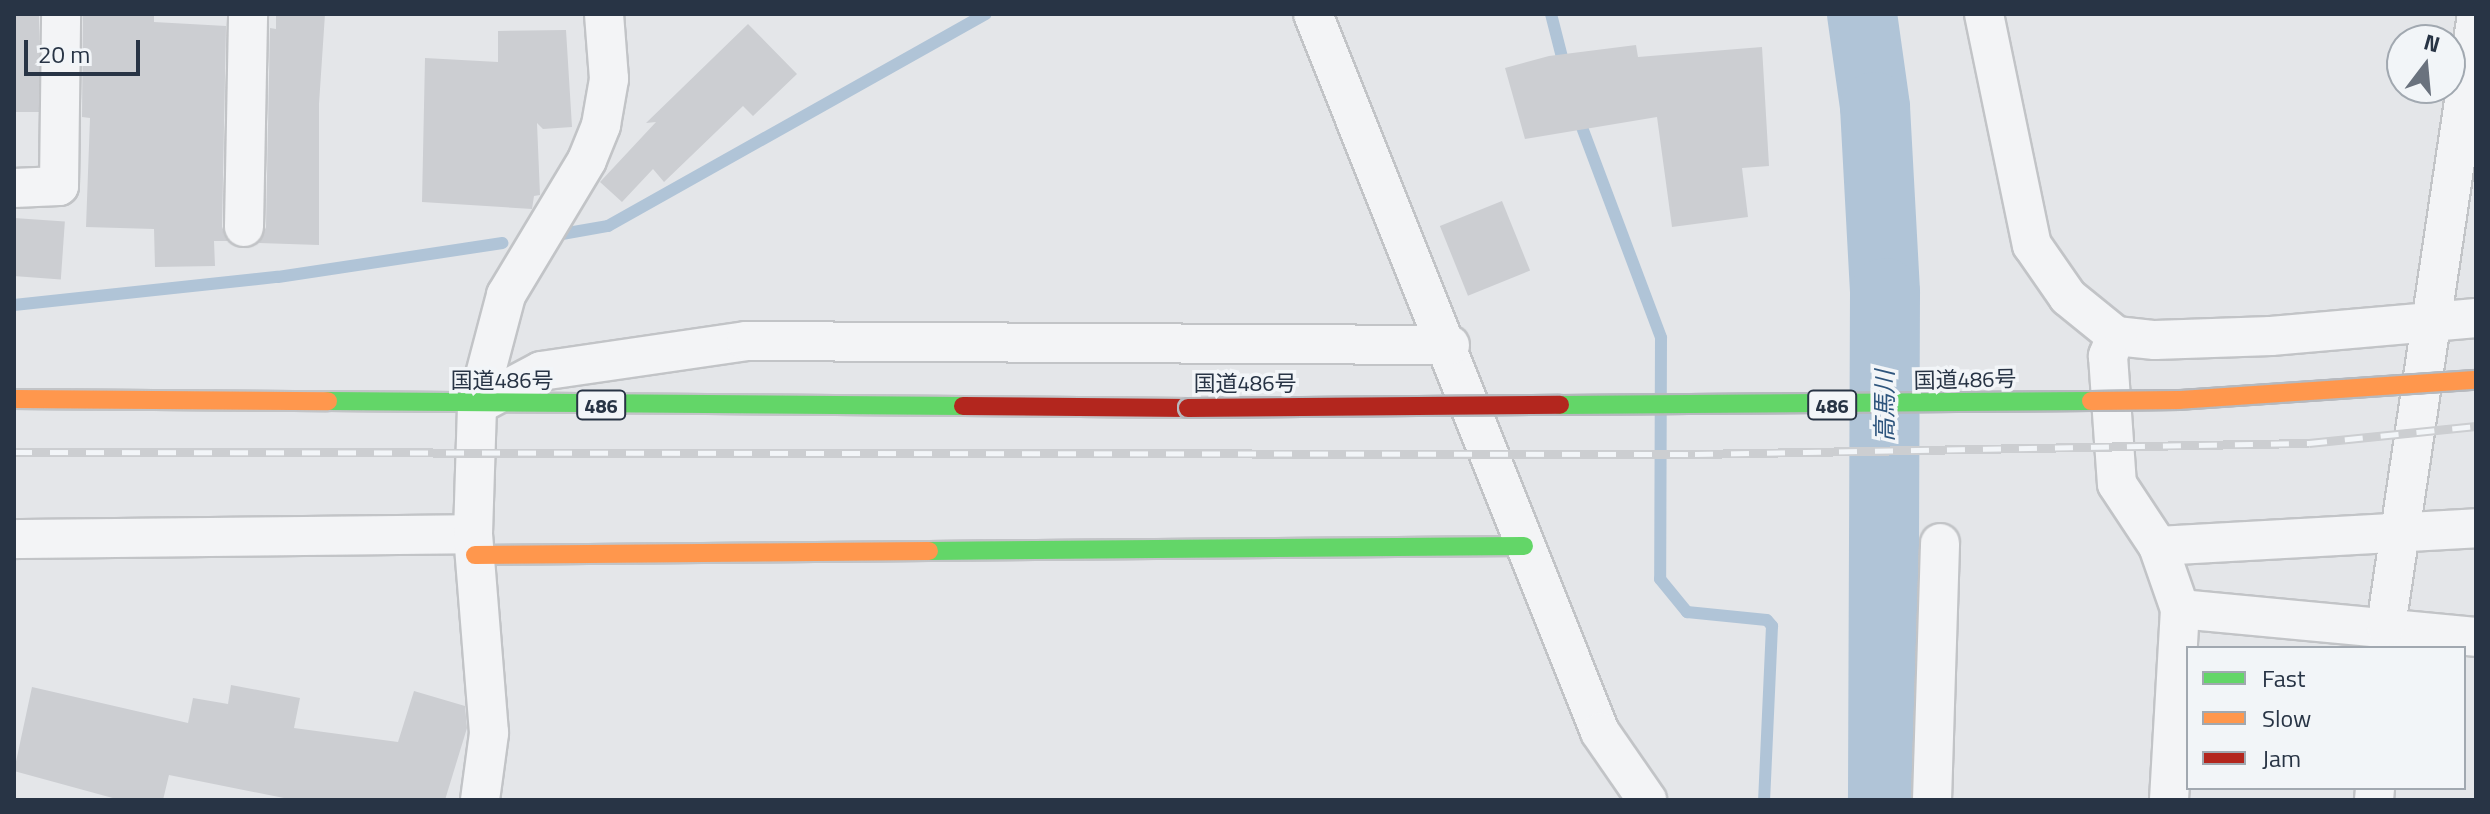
<!DOCTYPE html>
<html>
<head>
<meta charset="utf-8">
<style>
	body { margin:0 }
	#map { position:relative; width:2490px; height:814px; overflow:hidden; background:#e4e6e9; font-family:"Titillium Web","Noto Sans JP",sans-serif }
	div>[style] { position:absolute }
	.stream>* { height:12px; margin:-6px; padding:0 6px; transform-origin:6px; border-radius:6px; background:#b0c4d7 }
	.river>* { height:70px; margin:-35px; padding:0 35px; transform-origin:35px; border-radius:35px; background:#b0c4d7 }
	.building>* { inset:0; background:#ccced2; transform-origin:0 0 }
	.roads { filter:drop-shadow(2px 0 #c2c4c7) drop-shadow(-2px 0 #c2c4c7) drop-shadow(0 2px #c2c4c7) drop-shadow(0 -2px #c2c4c7) }
	.street>* { height:38px; margin:-19px; padding:0 19px; transform-origin:19px; border-radius:19px; background:#f3f4f6 }
	.fast>* { height:18px; margin:-9px; padding:0 9px; transform-origin:9px; border-radius:9px; background:#63d668 }
	.slow>* { height:18px; margin:-9px; padding:0 9px; transform-origin:9px; border-radius:9px; background:#ff974d }
	.jam>* { height:18px; margin:-9px; padding:0 9px; transform-origin:9px; border-radius:9px; background:#b3261e }
	.rail>* { height:9px; margin-top:-4.5px; transform-origin:0; background:repeating-linear-gradient(90deg,#f2f5f8 0 18px,#ccced1 0 36px); box-sizing:border-box; border-block:2px solid #ccced1 }
	.bridges { filter:drop-shadow(2px 0 #b6b9be) drop-shadow(-2px 0 #b6b9be) drop-shadow(0 2px #b6b9be) drop-shadow(0 -2px #b6b9be) }
	.fast-bridge>* { height:18px; margin:-9px; padding:0 9px; transform-origin:9px; border-radius:9px; background:#63d668 }
	.slow-bridge>* { height:18px; margin:-9px; padding:0 9px; transform-origin:9px; border-radius:9px; background:#ff974d }
	.jam-bridge>* { height:18px; margin:-9px; padding:0 9px; transform-origin:9px; border-radius:9px; background:#b3261e }
	span { translate:-50% -50%; white-space:nowrap; text-align:center; line-height:1.15; -webkit-text-stroke:7px #f2f5f8; paint-order:stroke }
	.shield-label span { padding:2px 6px; background:#f2f5f8; border:2px solid; border-radius:6px; -webkit-text-stroke-width:0 }
	.shield-label { font-size:20px; color:#283445; font-weight:700 }
	.street-label { font-size:22px; color:#283445 }
	.water-label { font-size:24px; color:#2e557d; font-style:italic }
	.frame { position:absolute; inset:0; border:16px solid #283445; pointer-events:none }
	.legend { position:absolute; left:2186px; top:646px; width:280px; height:144px; box-sizing:border-box; background:#f2f5f8; border:2px solid #a1a8b0; margin:0; padding:10px 14px; list-style:none; font-size:24px; color:#283445 }
	.legend li { display:flex; align-items:center; gap:16px; height:40px }
	.legend b { width:40px; border:2px solid #a1a8b0 }
	.north { position:absolute; left:2386px; top:24px; width:80px; height:80px; box-sizing:border-box; background:#f2f5f8; border:2px solid #a1a8b0; border-radius:50%; rotate:16deg; font-size:22px; font-weight:700; line-height:32px; text-align:center; color:#283445 }
	.north::after { content:''; display:block; margin:auto; width:28px; height:36px; background:#6a727e; clip-path:polygon(50% 0,100% 100%,50% 72%,0 100%) }
	.scale { position:absolute; left:24px; top:40px; width:116px; height:36px; box-sizing:border-box; border:4px solid #283445; border-top:0; padding-left:10px; font-size:24px; line-height:28px; white-space:nowrap; color:#283445; -webkit-text-stroke:6px #f2f5f8; paint-order:stroke }
</style>
</head>
<body>
<div id="map">
	<div class="stream">
		<div style="left:1551px;top:14px;width:57px;rotate:75.7deg"></div>
		<div style="left:1577px;top:114px;width:239px;rotate:69.4deg"></div>
		<div style="left:1661px;top:338px;width:241px;rotate:90.2deg"></div>
		<div style="left:1660px;top:579px;width:43px;rotate:50.7deg"></div>
		<div style="left:1687px;top:612px;width:80px;rotate:5.7deg"></div>
		<div style="left:1767px;top:620px;width:8px;rotate:50deg"></div>
		<div style="left:1772px;top:626px;width:174px;rotate:92.6deg"></div>
		<div style="left:562px;top:234px;width:47px;rotate:-9.9deg"></div>
		<div style="left:608px;top:226px;width:433px;rotate:-29.3deg"></div>
		<div style="left:14px;top:305px;width:265px;rotate:-6.1deg"></div>
		<div style="left:278px;top:277px;width:227px;rotate:-8.6deg"></div>
	</div>
	<div class="river">
		<div style="left:1862px;top:14px;width:94px;rotate:82deg"></div>
		<div style="left:1875px;top:107px;width:186px;rotate:86.9deg"></div>
		<div style="left:1885px;top:293px;width:507px;rotate:90.23deg"></div>
	</div>
	<div class="building">
		<div style="left:14px;top:14px;width:25px;height:98px"></div>
		<div style="clip-path:polygon(83px 14px,154px 14px,154px 22px,226px 26px,222px 227px,228px 241px,214px 241px,215px 266px,155px 267px,154px 229px,86px 227px,90px 118px,82px 117px)"></div>
		<div style="clip-path:polygon(276px 14px,325px 14px,319px 104px,319px 245px,259px 243px,266px 227px,270px 28px,276px 29px)"></div>
		<div style="clip-path:polygon(748px 24px,797px 74px,753px 116px,743px 106px,664px 182px,653px 169px,622px 202px,600px 182px,656px 122px,646px 123px)"></div>
		<div style="clip-path:polygon(566px 30px,572px 127px,543px 129px,537px 123px,540px 195px,534px 196px,532px 209px,422px 202px,425px 58px,498px 62px,498px 31px)"></div>
		<div style="clip-path:polygon(1636px 45px,1638px 57px,1762px 47px,1769px 166px,1742px 168px,1748px 217px,1672px 227px,1657px 117px,1525px 139px,1505px 68px,1549px 56px)"></div>
		<div style="left:1502px;top:201px;width:75px;height:67px;rotate:68deg"></div>
		<div style="left:14px;top:218px;width:51px;height:58px;rotate:4deg"></div>
		<div style="clip-path:polygon(231px 685px,300px 698px,294px 728px,398px 742px,414px 691px,465px 706px,467px 728px,445px 800px,294px 800px,169px 775px,163px 800px,120px 800px,14px 771px,32px 687px,188px 723px,193px 698px,228px 704px)"></div>
	</div>
	<div class="roads">
		<div class="street">
			<div style="left:1313px;top:14px;width:773px;rotate:68.21deg"></div>
			<div style="left:1600px;top:732px;width:83px;rotate:55.3deg"></div>
			<div style="left:1984px;top:14px;width:236px;rotate:78.3deg"></div>
			<div style="left:2032px;top:245px;width:63px;rotate:55.3deg"></div>
			<div style="left:2068px;top:297px;width:62px;rotate:39.1deg"></div>
			<div style="left:2116px;top:336px;width:39px;rotate:6deg"></div>
			<div style="left:2155px;top:340px;width:116px;rotate:-2deg"></div>
			<div style="left:2271px;top:336px;width:206px;rotate:-5deg"></div>
			<div style="left:14px;top:188px;width:45px;rotate:-2.5deg"></div>
			<div style="left:59px;top:186px;width:172px;rotate:-89.3deg"></div>
			<div style="left:244px;top:227px;width:213px;rotate:-88.9deg"></div>
			<div style="left:2116px;top:336px;width:22px;rotate:112deg"></div>
			<div style="left:2108px;top:356px;width:128px;rotate:86deg"></div>
			<div style="left:2117px;top:484px;width:74px;rotate:56.5deg"></div>
			<div style="left:2158px;top:546px;width:67px;rotate:70.8deg"></div>
			<div style="left:2180px;top:609px;width:191px;rotate:93.3deg"></div>
			<div style="left:477px;top:405px;width:72px;rotate:-28deg"></div>
			<div style="left:541px;top:371px;width:207px;rotate:-8.3deg"></div>
			<div style="left:746px;top:341px;width:704px;rotate:0.33deg"></div>
			<div style="left:14px;top:539px;width:459px;rotate:-0.6deg"></div>
			<div style="left:2158px;top:546px;width:319px;rotate:-3.2deg"></div>
			<div style="left:2180px;top:609px;width:297px;rotate:5.4deg"></div>
			<div style="left:2386px;top:626px;width:612px;rotate:-81.54deg"></div>
			<div style="left:480px;top:800px;width:68px;rotate:-82.3deg"></div>
			<div style="left:489px;top:733px;width:200px;rotate:-94.6deg"></div>
			<div style="left:473px;top:534px;width:129px;rotate:-88.2deg"></div>
			<div style="left:477px;top:405px;width:114px;rotate:-75.2deg"></div>
			<div style="left:506px;top:295px;width:157px;rotate:-59deg"></div>
			<div style="left:587px;top:160px;width:38px;rotate:-68deg"></div>
			<div style="left:601px;top:125px;width:47px;rotate:-80.1deg"></div>
			<div style="left:609px;top:79px;width:65px;rotate:-94.4deg"></div>
			<div style="left:1932px;top:800px;width:257px;rotate:-88.2deg"></div>
			<div style="left:2374px;top:800px;width:12px;rotate:-85deg"></div>
		</div>
		<div class="fast">
			<div style="left:328px;top:401px;width:635px;rotate:0.45deg"></div>
			<div style="left:929px;top:551px;width:595px;rotate:-0.48deg"></div>
		</div>
		<div class="slow">
			<div style="left:14px;top:399px;width:314px;rotate:0.4deg"></div>
			<div style="left:475px;top:555px;width:454px;rotate:-0.5deg"></div>
		</div>
		<div class="jam">
			<div style="left:963px;top:406px;width:225px;rotate:0.5deg"></div>
		</div>
	</div>
	<div class="rail">
		<div style="left:14px;top:452px;width:1681px;rotate:0.07deg"></div>
		<div style="left:1695px;top:454px;width:614px;rotate:-1.03deg"></div>
		<div style="left:2309px;top:443px;width:168px;rotate:-5.8deg"></div>
	</div>
	<div class="bridges">
		<div class="fast-bridge">
			<div style="left:1560px;top:405px;width:531px;rotate:-0.43deg"></div>
		</div>
		<div class="slow-bridge">
			<div style="left:2091px;top:401px;width:88px;rotate:-0.7deg"></div>
			<div style="left:2179px;top:400px;width:298px;rotate:-3.9deg"></div>
		</div>
		<div class="jam-bridge">
			<div style="left:1188px;top:408px;width:372px;rotate:-0.5deg"></div>
		</div>
	</div>
	<div class="shield-label">
		<span style="left:601px;top:405px">486</span>
		<span style="left:1832px;top:405px">486</span>
	</div>
	<div class="street-label">
		<span style="left:1965px;top:380px;rotate:-1deg">国道486号</span>
		<span style="left:502px;top:381px">国道486号</span>
		<span style="left:1245px;top:384px">国道486号</span>
	</div>
	<div class="water-label">
		<span style="left:1885px;top:406px;rotate:-90deg">高馬川</span>
	</div>
	<div class="frame"></div>
	<ul class="legend">
	<li><b style="height:10px;background:#63d668"></b>Fast</li>
	<li><b style="height:10px;background:#ff974d"></b>Slow</li>
	<li><b style="height:10px;background:#b3261e"></b>Jam</li>
	</ul>
	<div class="north">N</div>
	<div class="scale">20 m</div>
</div>
</body>
</html>
